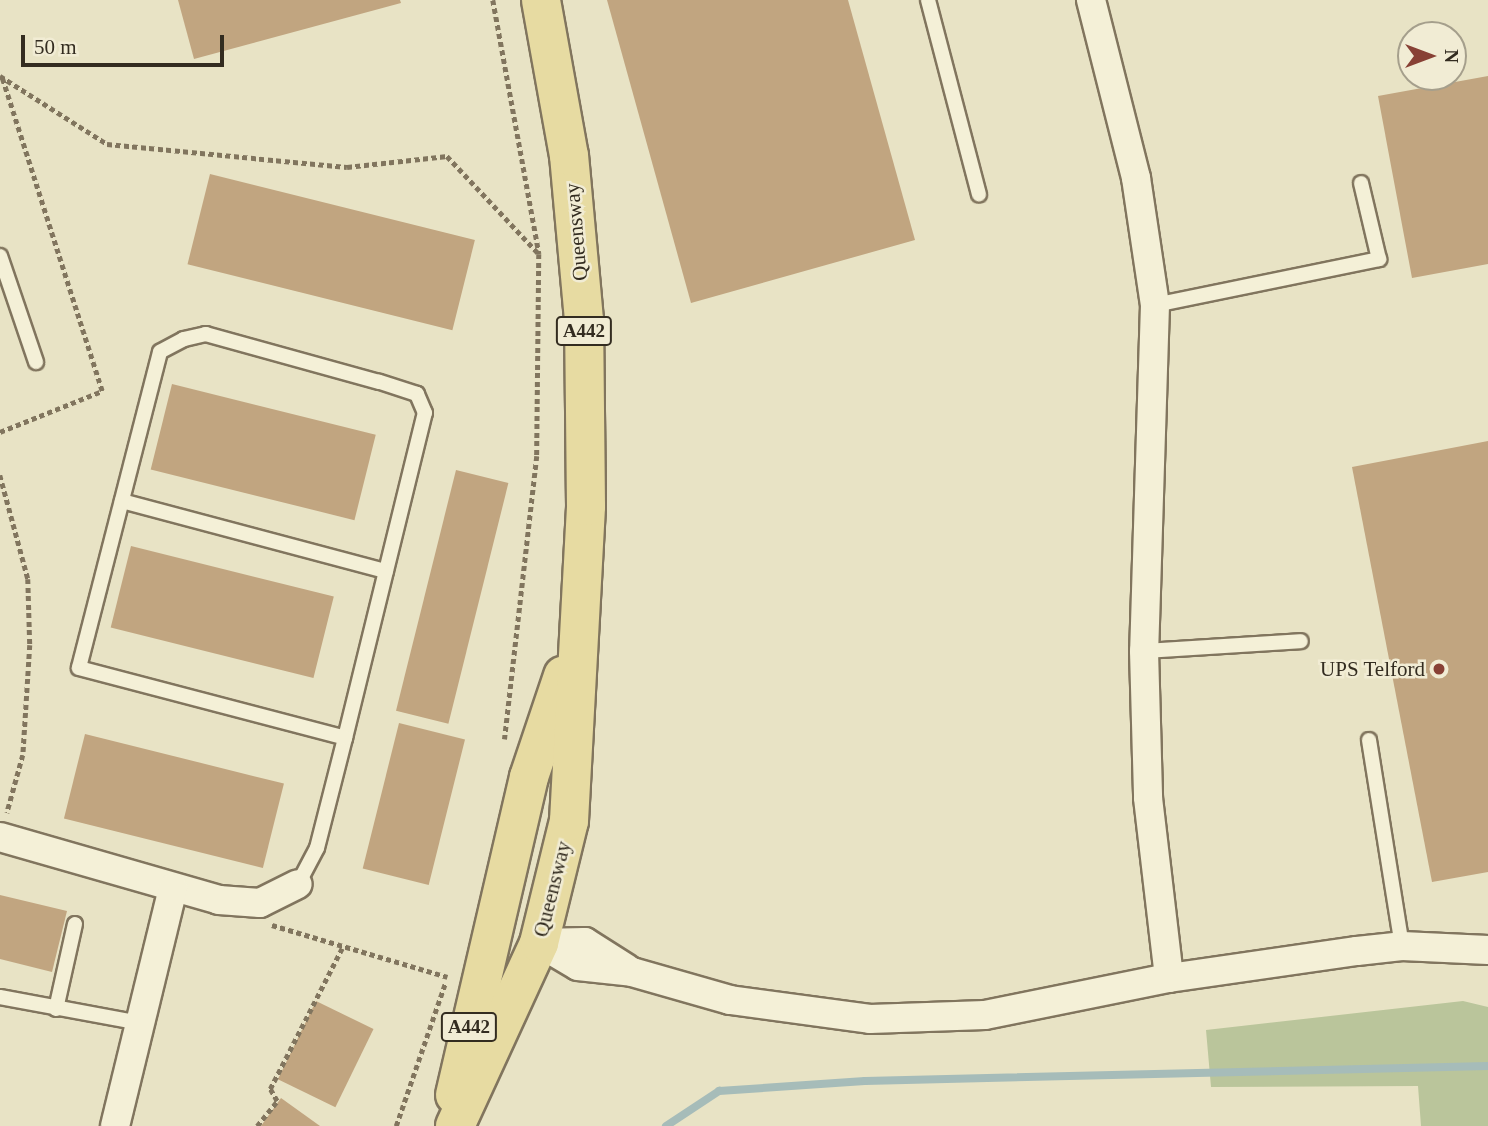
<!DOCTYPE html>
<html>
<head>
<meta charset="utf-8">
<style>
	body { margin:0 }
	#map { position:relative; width:1488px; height:1126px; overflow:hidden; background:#e8e3c5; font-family:Georgia,serif }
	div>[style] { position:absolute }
	.green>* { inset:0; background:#bac59b }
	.stream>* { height:8px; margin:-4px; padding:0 4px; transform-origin:4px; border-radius:4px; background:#a6bcb9 }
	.building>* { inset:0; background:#c1a580; transform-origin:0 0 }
	.path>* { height:4.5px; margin-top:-2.25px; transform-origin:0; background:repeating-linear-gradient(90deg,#81755e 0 5px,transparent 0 8.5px) }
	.roads { filter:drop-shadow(2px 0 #81755e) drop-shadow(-2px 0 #81755e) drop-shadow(0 2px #81755e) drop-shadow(0 -2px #81755e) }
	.service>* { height:14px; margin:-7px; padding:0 7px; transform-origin:7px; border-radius:7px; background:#f4f0d7 }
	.minor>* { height:28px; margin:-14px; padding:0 14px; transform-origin:14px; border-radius:14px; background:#f4f0d7 }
	.primary>* { height:38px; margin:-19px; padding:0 19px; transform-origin:19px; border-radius:19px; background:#e7dba2 }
	.dots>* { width:19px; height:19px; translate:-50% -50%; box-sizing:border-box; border:4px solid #f1ecd4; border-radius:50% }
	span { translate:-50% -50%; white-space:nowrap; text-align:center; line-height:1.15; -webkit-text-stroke:5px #f1ecd4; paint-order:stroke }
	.shield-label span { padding:2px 5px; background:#f1ecd4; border:2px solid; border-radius:5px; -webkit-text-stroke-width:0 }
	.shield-label { font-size:19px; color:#332c20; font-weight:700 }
	.street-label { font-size:21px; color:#332c20 }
	.poi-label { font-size:21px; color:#332c20 }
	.right { translate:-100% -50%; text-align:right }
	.north { position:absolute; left:1397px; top:21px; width:70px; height:70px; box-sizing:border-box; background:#f1ecd4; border:2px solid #a59f8c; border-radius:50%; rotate:90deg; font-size:19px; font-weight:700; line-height:28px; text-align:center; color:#332c20 }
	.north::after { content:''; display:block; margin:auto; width:24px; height:32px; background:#884135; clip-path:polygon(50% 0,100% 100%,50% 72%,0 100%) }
	.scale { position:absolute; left:21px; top:35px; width:203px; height:32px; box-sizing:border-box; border:4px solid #332c20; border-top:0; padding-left:9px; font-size:21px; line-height:24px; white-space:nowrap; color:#332c20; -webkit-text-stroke:5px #f1ecd4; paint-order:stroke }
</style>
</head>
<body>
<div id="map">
	<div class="green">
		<div style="clip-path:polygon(1463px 1001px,1488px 1007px,1488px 1126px,1421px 1126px,1418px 1086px,1211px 1087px,1206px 1030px)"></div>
	</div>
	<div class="stream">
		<div style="left:666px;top:1126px;width:64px;rotate:-33.4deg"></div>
		<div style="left:719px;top:1091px;width:146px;rotate:-3.9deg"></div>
		<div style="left:865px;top:1081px;width:623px;rotate:-1.38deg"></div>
	</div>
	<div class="building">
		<div style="clip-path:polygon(178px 0,400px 0,401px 3px,194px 59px)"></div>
		<div style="clip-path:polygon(607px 0,848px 0,915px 240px,691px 303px)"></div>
		<div style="clip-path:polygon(1488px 76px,1488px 264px,1412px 278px,1378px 96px)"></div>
		<div style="left:210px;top:174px;width:273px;height:93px;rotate:14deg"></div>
		<div style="left:172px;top:384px;width:210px;height:88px;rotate:14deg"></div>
		<div style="clip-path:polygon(1488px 441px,1488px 872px,1432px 882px,1352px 467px)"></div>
		<div style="left:456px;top:470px;width:54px;height:248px;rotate:14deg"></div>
		<div style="left:131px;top:546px;width:209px;height:84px;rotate:14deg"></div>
		<div style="left:399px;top:723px;width:68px;height:150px;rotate:14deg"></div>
		<div style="left:85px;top:734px;width:205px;height:87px;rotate:14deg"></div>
		<div style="clip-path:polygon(0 895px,67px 911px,52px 972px,0 959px)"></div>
		<div style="left:316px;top:1001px;width:64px;height:87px;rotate:26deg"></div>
		<div style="clip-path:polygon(281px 1098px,320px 1126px,261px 1126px)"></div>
	</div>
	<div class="path">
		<div style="left:493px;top:0;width:258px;rotate:79.7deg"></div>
		<div style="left:539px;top:254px;width:202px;rotate:90.6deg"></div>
		<div style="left:537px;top:456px;width:285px;rotate:96.5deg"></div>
		<div style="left:0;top:76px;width:127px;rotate:32.4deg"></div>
		<div style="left:107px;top:144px;width:241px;rotate:5.5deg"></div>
		<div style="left:347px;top:167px;width:101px;rotate:-6.3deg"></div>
		<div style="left:447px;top:156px;width:133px;rotate:46.8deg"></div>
		<div style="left:0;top:432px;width:110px;rotate:-21.9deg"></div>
		<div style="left:102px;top:391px;width:330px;rotate:-107.7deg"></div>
		<div style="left:0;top:475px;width:108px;rotate:74.9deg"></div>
		<div style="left:28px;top:579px;width:66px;rotate:88.3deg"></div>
		<div style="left:30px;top:645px;width:110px;rotate:93.6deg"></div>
		<div style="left:23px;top:755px;width:60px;rotate:105.4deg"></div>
		<div style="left:272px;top:925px;width:183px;rotate:16.5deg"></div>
		<div style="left:257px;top:1126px;width:32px;rotate:-51deg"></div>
		<div style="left:277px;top:1101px;width:14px;rotate:-120deg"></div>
		<div style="left:270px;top:1089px;width:158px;rotate:-62.9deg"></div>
		<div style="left:396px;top:1126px;width:150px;rotate:-71deg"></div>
	</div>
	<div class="roads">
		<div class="service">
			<div style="left:928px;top:0;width:201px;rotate:75.3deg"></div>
			<div style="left:0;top:256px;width:112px;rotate:71.2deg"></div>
			<div style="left:1155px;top:305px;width:229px;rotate:-11.6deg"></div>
			<div style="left:1379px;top:259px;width:78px;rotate:-103.3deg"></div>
			<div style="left:122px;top:501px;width:273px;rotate:14.9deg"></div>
			<div style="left:1144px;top:651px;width:157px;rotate:-3.6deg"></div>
			<div style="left:1369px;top:740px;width:209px;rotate:80.9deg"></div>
			<div style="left:298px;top:884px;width:41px;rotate:-62.2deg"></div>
			<div style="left:317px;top:848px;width:114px;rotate:-75.7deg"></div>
			<div style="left:345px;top:738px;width:335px;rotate:-76.2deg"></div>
			<div style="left:425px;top:413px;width:21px;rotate:-113deg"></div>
			<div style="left:417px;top:394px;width:40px;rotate:-162deg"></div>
			<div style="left:379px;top:382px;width:180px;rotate:-164.5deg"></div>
			<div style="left:206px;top:334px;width:23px;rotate:167deg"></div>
			<div style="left:184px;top:339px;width:27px;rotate:152deg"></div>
			<div style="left:160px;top:352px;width:326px;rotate:104.4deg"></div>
			<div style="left:79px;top:668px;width:275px;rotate:14.7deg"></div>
			<div style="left:0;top:997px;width:142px;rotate:10.5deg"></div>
			<div style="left:56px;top:1009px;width:87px;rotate:-77.4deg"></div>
		</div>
		<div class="minor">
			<div style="left:1091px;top:0;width:184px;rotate:75.8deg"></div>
			<div style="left:1136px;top:178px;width:128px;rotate:81.5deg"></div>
			<div style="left:1155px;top:305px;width:346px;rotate:91.8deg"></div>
			<div style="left:1144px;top:651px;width:147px;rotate:88.4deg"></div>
			<div style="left:1148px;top:798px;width:181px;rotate:83.3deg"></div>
			<div style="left:0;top:837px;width:228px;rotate:16deg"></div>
			<div style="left:219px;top:900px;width:41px;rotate:4.2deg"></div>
			<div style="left:260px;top:903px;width:42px;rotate:-26.6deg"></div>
			<div style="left:539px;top:943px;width:45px;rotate:30.5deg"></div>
			<div style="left:578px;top:966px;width:54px;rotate:6.3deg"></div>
			<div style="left:632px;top:972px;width:102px;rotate:15.9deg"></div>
			<div style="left:730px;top:1000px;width:141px;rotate:7.7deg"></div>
			<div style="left:870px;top:1019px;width:115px;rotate:-2deg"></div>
			<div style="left:985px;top:1015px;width:188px;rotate:-11.4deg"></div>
			<div style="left:1169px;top:978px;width:190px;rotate:-8.2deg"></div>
			<div style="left:1357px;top:951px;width:45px;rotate:-6.3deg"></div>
			<div style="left:1402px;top:946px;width:86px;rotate:2.7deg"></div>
			<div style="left:539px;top:943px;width:46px;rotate:-1.2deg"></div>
			<div style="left:585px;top:942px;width:49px;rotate:32.4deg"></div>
			<div style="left:115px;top:1126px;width:245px;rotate:-76.3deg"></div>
		</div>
		<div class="primary">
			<div style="left:455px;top:1095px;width:326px;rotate:-76.9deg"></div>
			<div style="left:529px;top:777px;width:107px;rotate:-71.4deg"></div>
			<div style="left:455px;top:1126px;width:201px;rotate:-65.3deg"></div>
			<div style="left:539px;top:943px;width:126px;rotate:-76.2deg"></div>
			<div style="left:569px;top:821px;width:315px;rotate:-86.9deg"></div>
			<div style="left:586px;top:506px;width:186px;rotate:-90.6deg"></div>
			<div style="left:584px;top:320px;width:165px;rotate:-95.2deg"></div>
			<div style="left:569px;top:156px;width:158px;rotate:-100.2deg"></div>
		</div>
	</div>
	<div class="dots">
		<div style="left:1439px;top:669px;background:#884135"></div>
	</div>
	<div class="shield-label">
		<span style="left:584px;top:331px">A442</span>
		<span style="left:469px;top:1027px">A442</span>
	</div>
	<div class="street-label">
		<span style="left:576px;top:232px;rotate:-95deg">Queensway</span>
		<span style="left:552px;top:889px;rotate:-76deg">Queensway</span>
	</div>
	<div class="poi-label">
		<span class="right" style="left:1425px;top:669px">UPS Telford</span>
	</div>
	<div class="north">N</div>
	<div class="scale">50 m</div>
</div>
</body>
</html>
